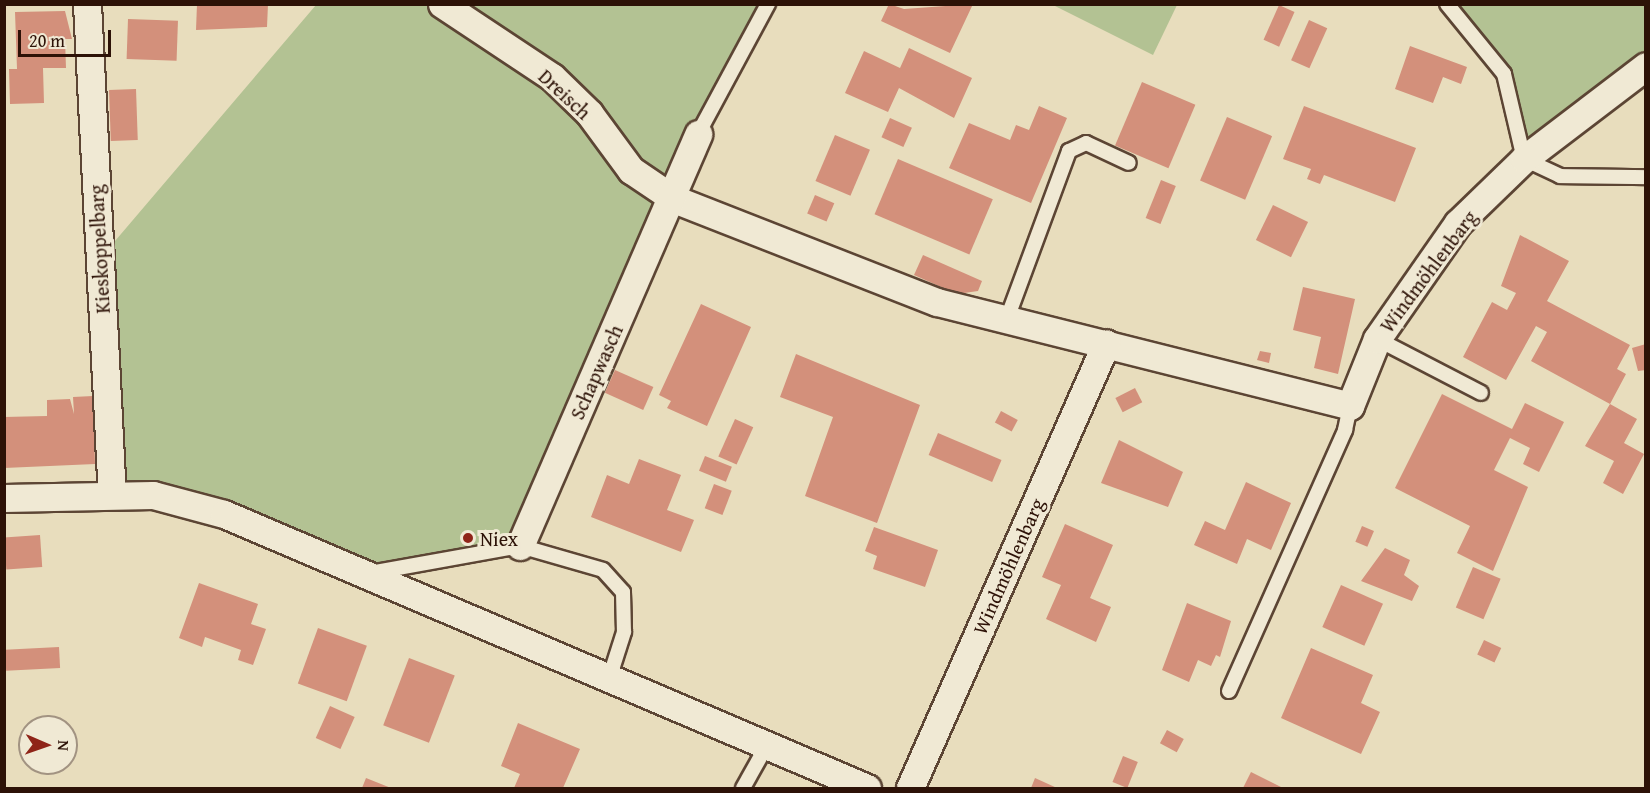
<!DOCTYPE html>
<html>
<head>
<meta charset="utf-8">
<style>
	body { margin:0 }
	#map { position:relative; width:1650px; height:793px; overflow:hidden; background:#e8ddbd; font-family:"Gentium Book Plus",serif }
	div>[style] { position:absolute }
	.green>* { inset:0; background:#b3c293 }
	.building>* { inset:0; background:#d3907b; transform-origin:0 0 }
	.roads { filter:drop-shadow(2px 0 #5c4534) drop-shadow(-2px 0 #5c4534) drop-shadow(0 2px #5c4534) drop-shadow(0 -2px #5c4534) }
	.service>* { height:14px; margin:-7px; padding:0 7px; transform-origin:7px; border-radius:7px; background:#f0e9d4 }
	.minor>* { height:27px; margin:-13.5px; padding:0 13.5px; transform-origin:13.5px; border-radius:13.5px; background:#f0e9d4 }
	.dots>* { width:16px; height:16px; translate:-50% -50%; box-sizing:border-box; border:3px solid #f0e9d4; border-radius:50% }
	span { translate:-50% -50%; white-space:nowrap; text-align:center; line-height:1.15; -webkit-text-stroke:6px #f0e9d4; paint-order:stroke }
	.street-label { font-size:20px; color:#2d1207 }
	.poi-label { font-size:20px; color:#2d1207 }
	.left { translate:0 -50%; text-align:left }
	.frame { position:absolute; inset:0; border:6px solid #2d1207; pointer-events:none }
	.north { position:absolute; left:18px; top:715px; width:60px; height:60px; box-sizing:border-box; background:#f0e9d4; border:2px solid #a29382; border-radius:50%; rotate:92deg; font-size:16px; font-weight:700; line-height:24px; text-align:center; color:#2d1207 }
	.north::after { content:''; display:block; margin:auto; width:21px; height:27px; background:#8f2418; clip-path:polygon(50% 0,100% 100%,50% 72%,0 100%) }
	.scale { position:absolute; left:18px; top:30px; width:93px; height:27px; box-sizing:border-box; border:3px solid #2d1207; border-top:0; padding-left:8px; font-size:18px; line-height:21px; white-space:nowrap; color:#2d1207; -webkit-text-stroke:4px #f0e9d4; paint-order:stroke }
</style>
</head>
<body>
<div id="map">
	<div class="green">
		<div style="clip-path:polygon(316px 5px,762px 5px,520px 546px,365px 574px,224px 514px,112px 493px,98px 261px)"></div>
		<div style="clip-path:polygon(1053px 5px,1177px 5px,1153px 55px)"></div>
		<div style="clip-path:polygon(1447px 5px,1645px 5px,1645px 66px,1524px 159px,1504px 74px)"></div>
	</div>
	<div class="building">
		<div style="clip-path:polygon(197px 4px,268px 4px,267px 27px,196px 30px)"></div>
		<div style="clip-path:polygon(889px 4px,904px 9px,973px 4px,950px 53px,881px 21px)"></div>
		<div style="left:1279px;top:5px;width:17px;height:38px;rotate:24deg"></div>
		<div style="clip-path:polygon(65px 11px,72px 39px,65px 39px,66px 68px,43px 68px,44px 103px,10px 104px,9px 69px,17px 69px,15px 12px)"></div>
		<div style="left:128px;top:19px;width:50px;height:40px;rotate:2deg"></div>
		<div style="left:1309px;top:20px;width:20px;height:44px;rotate:24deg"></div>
		<div style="clip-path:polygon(1410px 46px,1467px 67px,1461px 84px,1443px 77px,1433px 103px,1395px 89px)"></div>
		<div style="clip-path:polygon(909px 48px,972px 78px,954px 118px,899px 88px,888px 112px,845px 93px,864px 51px,900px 68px)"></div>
		<div style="left:1142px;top:82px;width:58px;height:69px;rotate:23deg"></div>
		<div style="left:136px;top:89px;width:51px;height:27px;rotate:88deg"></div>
		<div style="clip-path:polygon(1039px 106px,1067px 118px,1031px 203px,949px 168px,969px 123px,1010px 140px,1016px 125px,1029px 130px)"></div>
		<div style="clip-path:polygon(1304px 106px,1416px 148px,1395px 202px,1324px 175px,1320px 184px,1307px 179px,1311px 169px,1283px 159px)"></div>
		<div style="left:1227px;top:117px;width:49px;height:69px;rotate:23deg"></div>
		<div style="left:890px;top:118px;width:24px;height:21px;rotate:24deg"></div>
		<div style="left:835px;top:135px;width:38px;height:50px;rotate:23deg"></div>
		<div style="left:898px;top:159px;width:103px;height:60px;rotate:23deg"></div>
		<div style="left:1161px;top:180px;width:16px;height:41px;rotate:22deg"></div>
		<div style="left:815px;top:195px;width:21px;height:20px;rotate:23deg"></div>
		<div style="left:1273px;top:205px;width:39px;height:39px;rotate:26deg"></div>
		<div style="clip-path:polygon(1520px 235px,1569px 261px,1547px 301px,1630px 345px,1617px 369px,1626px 374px,1610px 404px,1637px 419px,1624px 443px,1644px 454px,1623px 494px,1603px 483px,1614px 461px,1585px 446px,1610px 404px,1531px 361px,1547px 332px,1536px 326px,1506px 380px,1463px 357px,1492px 302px,1507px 310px,1516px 293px,1501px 286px)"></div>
		<div style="clip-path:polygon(923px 255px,982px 281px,978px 291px,957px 294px,914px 275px)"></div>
		<div style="clip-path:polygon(1303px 287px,1355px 299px,1338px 374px,1314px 368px,1321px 337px,1293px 330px)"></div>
		<div style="clip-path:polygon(701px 304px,751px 327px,707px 426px,667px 408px,671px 401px,659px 395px)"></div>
		<div style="clip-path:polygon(1646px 344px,1646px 370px,1638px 371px,1632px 348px)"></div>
		<div style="clip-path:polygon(1260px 351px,1271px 353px,1269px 363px,1257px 360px)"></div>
		<div style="clip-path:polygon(796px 354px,920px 405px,877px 523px,805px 496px,833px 417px,780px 397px)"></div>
		<div style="left:615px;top:370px;width:42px;height:25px;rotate:24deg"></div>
		<div style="left:1135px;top:388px;width:16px;height:22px;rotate:63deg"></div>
		<div style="clip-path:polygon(1442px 394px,1512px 429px,1525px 403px,1564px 422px,1539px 472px,1523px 464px,1530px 448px,1510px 438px,1494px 470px,1528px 487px,1493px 571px,1457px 553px,1470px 526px,1395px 488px)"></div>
		<div style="clip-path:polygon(93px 396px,95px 464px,4px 468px,4px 417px,47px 416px,47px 400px,70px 399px,74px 414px,73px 397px)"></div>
		<div style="left:1001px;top:411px;width:19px;height:13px;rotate:28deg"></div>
		<div style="left:735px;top:419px;width:20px;height:41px;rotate:24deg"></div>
		<div style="left:938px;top:433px;width:69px;height:24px;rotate:23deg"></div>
		<div style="clip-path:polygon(1119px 440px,1183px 472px,1168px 507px,1101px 483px)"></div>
		<div style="left:705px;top:456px;width:29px;height:16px;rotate:22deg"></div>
		<div style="clip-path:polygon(639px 459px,681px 475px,667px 510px,694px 520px,681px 552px,591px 517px,607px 475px,629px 484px)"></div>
		<div style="clip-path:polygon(1246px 482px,1291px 503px,1271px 550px,1247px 539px,1237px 564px,1194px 545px,1205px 521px,1225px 530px)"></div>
		<div style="left:714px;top:484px;width:19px;height:26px;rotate:21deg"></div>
		<div style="clip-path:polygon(1065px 524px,1113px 545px,1090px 598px,1111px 607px,1096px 642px,1046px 619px,1061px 585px,1042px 577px)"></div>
		<div style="left:1362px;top:526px;width:13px;height:17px;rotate:23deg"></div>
		<div style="clip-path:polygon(874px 527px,938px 550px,925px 587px,873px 569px,877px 556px,865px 551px)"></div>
		<div style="left:40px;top:535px;width:32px;height:36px;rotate:86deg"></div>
		<div style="clip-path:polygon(1385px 548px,1410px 560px,1404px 575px,1419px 586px,1412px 601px,1361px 581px)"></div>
		<div style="left:1473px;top:567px;width:30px;height:44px;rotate:23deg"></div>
		<div style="clip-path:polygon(199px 583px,258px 604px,251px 624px,266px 629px,253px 665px,238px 660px,241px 650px,205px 637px,202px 647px,179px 638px)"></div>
		<div style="left:1341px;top:585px;width:46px;height:46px;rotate:24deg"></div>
		<div style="clip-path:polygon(1187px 603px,1231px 621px,1220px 657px,1216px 655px,1211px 666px,1198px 660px,1189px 682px,1162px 670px)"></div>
		<div style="left:318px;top:628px;width:52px;height:59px;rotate:20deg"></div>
		<div style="left:1484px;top:640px;width:19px;height:16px;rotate:25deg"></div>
		<div style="left:59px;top:647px;width:21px;height:54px;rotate:87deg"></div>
		<div style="clip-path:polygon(1311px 648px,1373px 675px,1361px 703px,1380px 712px,1361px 754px,1281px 718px)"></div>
		<div style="left:409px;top:658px;width:49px;height:72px;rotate:21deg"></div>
		<div style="left:330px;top:706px;width:27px;height:35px;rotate:24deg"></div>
		<div style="clip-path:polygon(518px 723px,580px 749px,563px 788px,514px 788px,520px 774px,501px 766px)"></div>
		<div style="left:1167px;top:730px;width:19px;height:15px;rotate:28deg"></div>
		<div style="left:1123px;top:756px;width:16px;height:28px;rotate:22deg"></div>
		<div style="clip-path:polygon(1251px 772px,1283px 788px,1243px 788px)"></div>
		<div style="clip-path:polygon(366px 778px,391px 788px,362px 788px)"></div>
		<div style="clip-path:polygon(1035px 778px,1057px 788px,1031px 788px)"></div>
	</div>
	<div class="roads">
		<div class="service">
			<div style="left:1447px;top:4px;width:90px;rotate:50.8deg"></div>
			<div style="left:1504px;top:74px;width:87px;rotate:76.8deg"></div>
			<div style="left:1524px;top:159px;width:40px;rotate:25deg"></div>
			<div style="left:1560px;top:176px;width:86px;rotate:0.7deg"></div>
			<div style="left:698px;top:134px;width:148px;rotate:-61.7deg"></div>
			<div style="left:1008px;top:316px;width:176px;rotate:-69.7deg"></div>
			<div style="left:1069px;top:151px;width:19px;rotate:-25deg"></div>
			<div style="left:1086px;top:143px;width:47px;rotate:24.9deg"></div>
			<div style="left:1377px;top:339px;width:117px;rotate:27.4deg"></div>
			<div style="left:370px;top:573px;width:152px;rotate:-10.2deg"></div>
			<div style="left:520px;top:546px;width:86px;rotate:16.1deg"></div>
			<div style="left:603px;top:570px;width:30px;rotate:48deg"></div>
			<div style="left:623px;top:592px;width:40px;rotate:88.6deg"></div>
			<div style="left:624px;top:632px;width:49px;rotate:107.7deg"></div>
			<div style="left:1229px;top:691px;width:286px;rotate:-66deg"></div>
			<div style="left:1345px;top:430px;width:25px;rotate:-78deg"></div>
			<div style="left:743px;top:788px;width:49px;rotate:-60.8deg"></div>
		</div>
		<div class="minor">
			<div style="left:87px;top:4px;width:490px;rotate:87.1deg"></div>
			<div style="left:442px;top:4px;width:132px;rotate:33.6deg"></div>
			<div style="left:552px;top:77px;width:52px;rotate:44.2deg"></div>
			<div style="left:589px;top:113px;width:71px;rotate:53.6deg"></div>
			<div style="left:631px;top:170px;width:52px;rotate:34deg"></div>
			<div style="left:674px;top:199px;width:282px;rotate:21.4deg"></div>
			<div style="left:937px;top:302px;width:426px;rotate:14.1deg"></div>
			<div style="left:1350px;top:406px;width:72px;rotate:-68.1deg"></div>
			<div style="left:1377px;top:339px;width:141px;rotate:-55.1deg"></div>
			<div style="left:1458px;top:223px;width:92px;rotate:-44.1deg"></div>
			<div style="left:1524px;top:159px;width:153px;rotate:-37.3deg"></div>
			<div style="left:4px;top:498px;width:149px;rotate:-1.2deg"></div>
			<div style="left:153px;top:495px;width:73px;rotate:15deg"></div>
			<div style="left:224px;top:514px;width:699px;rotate:23.08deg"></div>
			<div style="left:520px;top:546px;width:449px;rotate:-66.6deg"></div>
			<div style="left:910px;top:788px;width:486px;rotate:-66.2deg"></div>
		</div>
	</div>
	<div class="dots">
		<div style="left:468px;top:538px;background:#8f2418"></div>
	</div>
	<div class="street-label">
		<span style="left:565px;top:94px;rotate:43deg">Dreisch</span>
		<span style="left:99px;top:249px;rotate:-93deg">Kieskoppelbarg</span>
		<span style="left:1428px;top:271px;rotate:-53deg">Windmöhlenbarg</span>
		<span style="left:596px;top:372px;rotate:-66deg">Schapwasch</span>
		<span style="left:1008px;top:566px;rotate:-66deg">Windmöhlenbarg</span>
	</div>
	<div class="poi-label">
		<span class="left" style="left:480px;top:538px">Niex</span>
	</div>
	<div class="frame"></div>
	<div class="north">N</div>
	<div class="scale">20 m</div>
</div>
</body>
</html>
